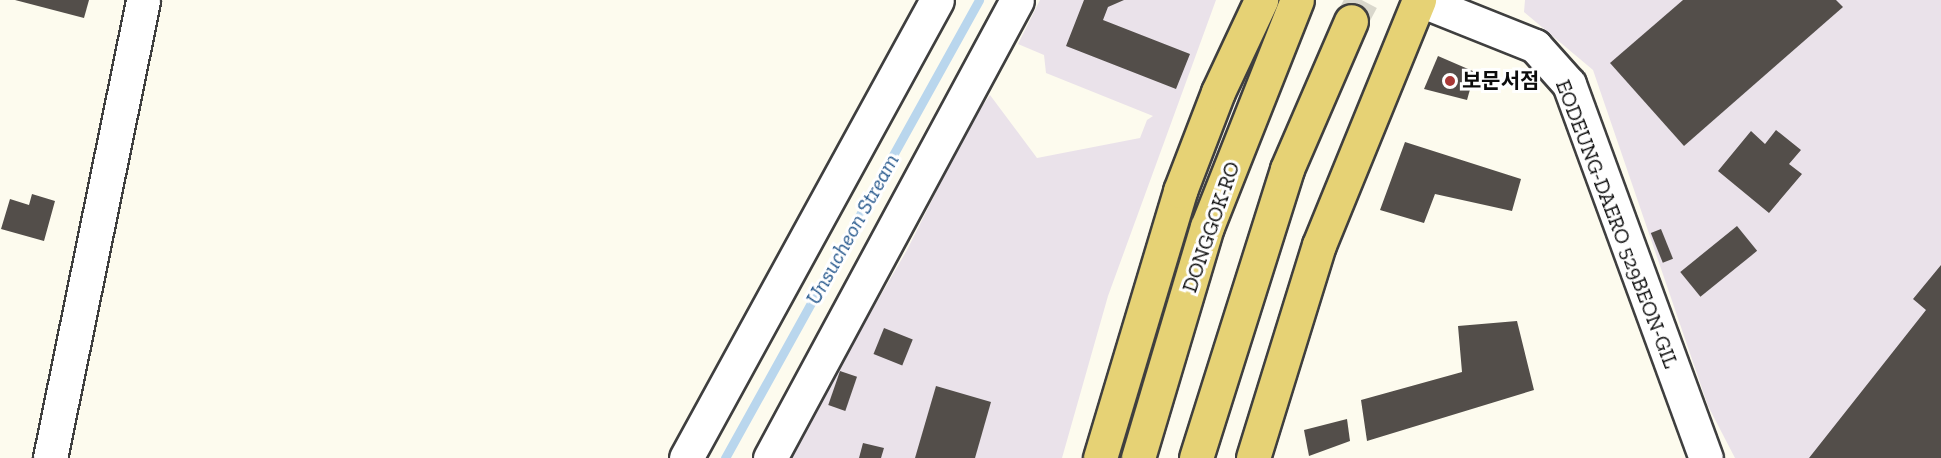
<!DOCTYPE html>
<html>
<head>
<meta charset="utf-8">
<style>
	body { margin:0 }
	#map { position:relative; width:1941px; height:458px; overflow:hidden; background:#fdfbee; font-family:"Zilla Slab","Noto Sans KR",serif }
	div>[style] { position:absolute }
	.industrial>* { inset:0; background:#eae2ea }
	.stream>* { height:9px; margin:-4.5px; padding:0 4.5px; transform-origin:4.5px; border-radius:4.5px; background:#b9d6ed }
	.building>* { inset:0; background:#534e4a; transform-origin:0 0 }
	.major-tunnel>* { height:33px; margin-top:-16.5px; transform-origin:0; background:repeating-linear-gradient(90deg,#d9d7cc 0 33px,transparent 0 49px) }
	.roads { filter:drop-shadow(2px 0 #3f3f3f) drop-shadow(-2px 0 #3f3f3f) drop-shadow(0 2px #3f3f3f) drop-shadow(0 -2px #3f3f3f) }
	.minor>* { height:33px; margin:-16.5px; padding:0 16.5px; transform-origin:16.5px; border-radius:16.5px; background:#fff }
	.major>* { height:33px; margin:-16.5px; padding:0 16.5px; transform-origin:16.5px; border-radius:16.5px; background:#e6d275 }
	.dots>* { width:16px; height:16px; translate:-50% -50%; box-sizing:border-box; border:3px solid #fff; border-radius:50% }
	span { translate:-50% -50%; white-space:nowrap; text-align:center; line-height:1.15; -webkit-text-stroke:6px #fff; paint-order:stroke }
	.poi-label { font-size:21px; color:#0c0c0c; font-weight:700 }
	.left { translate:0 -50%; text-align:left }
	.street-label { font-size:21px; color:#0c0c0c }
	.water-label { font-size:22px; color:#27598d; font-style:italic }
</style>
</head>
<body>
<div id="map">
	<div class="industrial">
		<div style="clip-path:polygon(1040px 0,1216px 0,1108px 296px,1062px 458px,786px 458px,907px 250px,971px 122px,990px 95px,1037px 158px,1140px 138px,1147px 120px,1153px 116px,1046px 73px,1044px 55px,1018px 44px)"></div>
		<div style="clip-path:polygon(1525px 0,1941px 0,1941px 458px,1735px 458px,1708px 406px,1593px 70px,1524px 12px)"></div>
	</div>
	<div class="stream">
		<div style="left:725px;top:458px;width:524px;rotate:-60.99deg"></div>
	</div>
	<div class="building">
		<div style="clip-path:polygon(15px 0,89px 0,84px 18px)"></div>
		<div style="clip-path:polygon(1084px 0,1124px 0,1108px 7px,1103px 20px,1190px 54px,1176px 89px,1066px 46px)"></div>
		<div style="clip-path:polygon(1683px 0,1836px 0,1843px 7px,1684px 146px,1610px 63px)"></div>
		<div style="clip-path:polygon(1438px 56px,1475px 72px,1467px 100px,1424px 89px)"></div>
		<div style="clip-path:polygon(1776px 130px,1801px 150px,1789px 164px,1802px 174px,1769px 213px,1718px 171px,1751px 131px,1765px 144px)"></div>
		<div style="clip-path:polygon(1405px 142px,1521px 179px,1512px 211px,1435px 194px,1424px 223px,1380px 210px)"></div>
		<div style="clip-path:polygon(32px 194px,55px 201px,44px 241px,1px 229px,10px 199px,29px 205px)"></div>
		<div style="left:1737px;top:226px;width:32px;height:73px;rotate:51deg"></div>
		<div style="left:1661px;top:229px;width:32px;height:11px;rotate:68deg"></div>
		<div style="clip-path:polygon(1941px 265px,1941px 458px,1809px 458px,1926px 310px,1913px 299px)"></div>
		<div style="clip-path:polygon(1517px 321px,1534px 390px,1367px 441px,1361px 400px,1462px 372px,1458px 326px)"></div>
		<div style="left:884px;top:328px;width:31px;height:28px;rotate:22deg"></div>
		<div style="left:840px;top:371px;width:18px;height:36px;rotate:19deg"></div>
		<div style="clip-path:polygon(936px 386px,991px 402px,975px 458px,915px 458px)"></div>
		<div style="clip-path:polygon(1347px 419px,1350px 441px,1309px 456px,1304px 430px)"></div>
		<div style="clip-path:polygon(863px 443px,884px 448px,881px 458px,859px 458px)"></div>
	</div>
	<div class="major-tunnel">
		<div style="left:1351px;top:21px;width:24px;rotate:-62deg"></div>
	</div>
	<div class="roads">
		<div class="minor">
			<div style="left:1420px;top:0;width:124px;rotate:21.8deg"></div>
			<div style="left:1535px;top:46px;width:51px;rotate:48.2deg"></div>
			<div style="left:1569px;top:84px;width:398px;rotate:69.9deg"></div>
			<div style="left:50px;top:458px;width:467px;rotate:-78.5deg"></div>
			<div style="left:686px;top:458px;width:522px;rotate:-61.28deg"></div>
			<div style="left:770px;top:458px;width:520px;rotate:-61.66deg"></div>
		</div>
		<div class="major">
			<div style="left:1100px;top:458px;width:279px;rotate:-73.3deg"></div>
			<div style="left:1180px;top:191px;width:106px;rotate:-69deg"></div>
			<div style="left:1218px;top:92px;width:102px;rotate:-64.9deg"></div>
			<div style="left:1138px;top:458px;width:241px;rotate:-73.4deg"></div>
			<div style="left:1207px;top:227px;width:244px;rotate:-68.4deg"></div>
			<div style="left:1196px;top:458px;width:303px;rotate:-72.5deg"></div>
			<div style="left:1287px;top:169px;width:161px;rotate:-66.6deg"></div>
			<div style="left:1253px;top:458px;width:223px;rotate:-72.8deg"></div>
			<div style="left:1319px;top:245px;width:265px;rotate:-67.8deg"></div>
		</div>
	</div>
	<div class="dots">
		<div style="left:1450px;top:81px;background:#a93937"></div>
	</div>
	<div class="poi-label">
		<span class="left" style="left:1462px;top:81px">보문서점</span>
	</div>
	<div class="street-label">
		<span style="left:1617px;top:224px;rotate:69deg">EODEUNG-DAERO 529BEON-GIL</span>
		<span style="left:1211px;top:227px;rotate:-71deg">DONGGOK-RO</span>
	</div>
	<div class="water-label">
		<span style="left:852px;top:229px;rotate:-61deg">Unsucheon Stream</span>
	</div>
</div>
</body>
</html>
